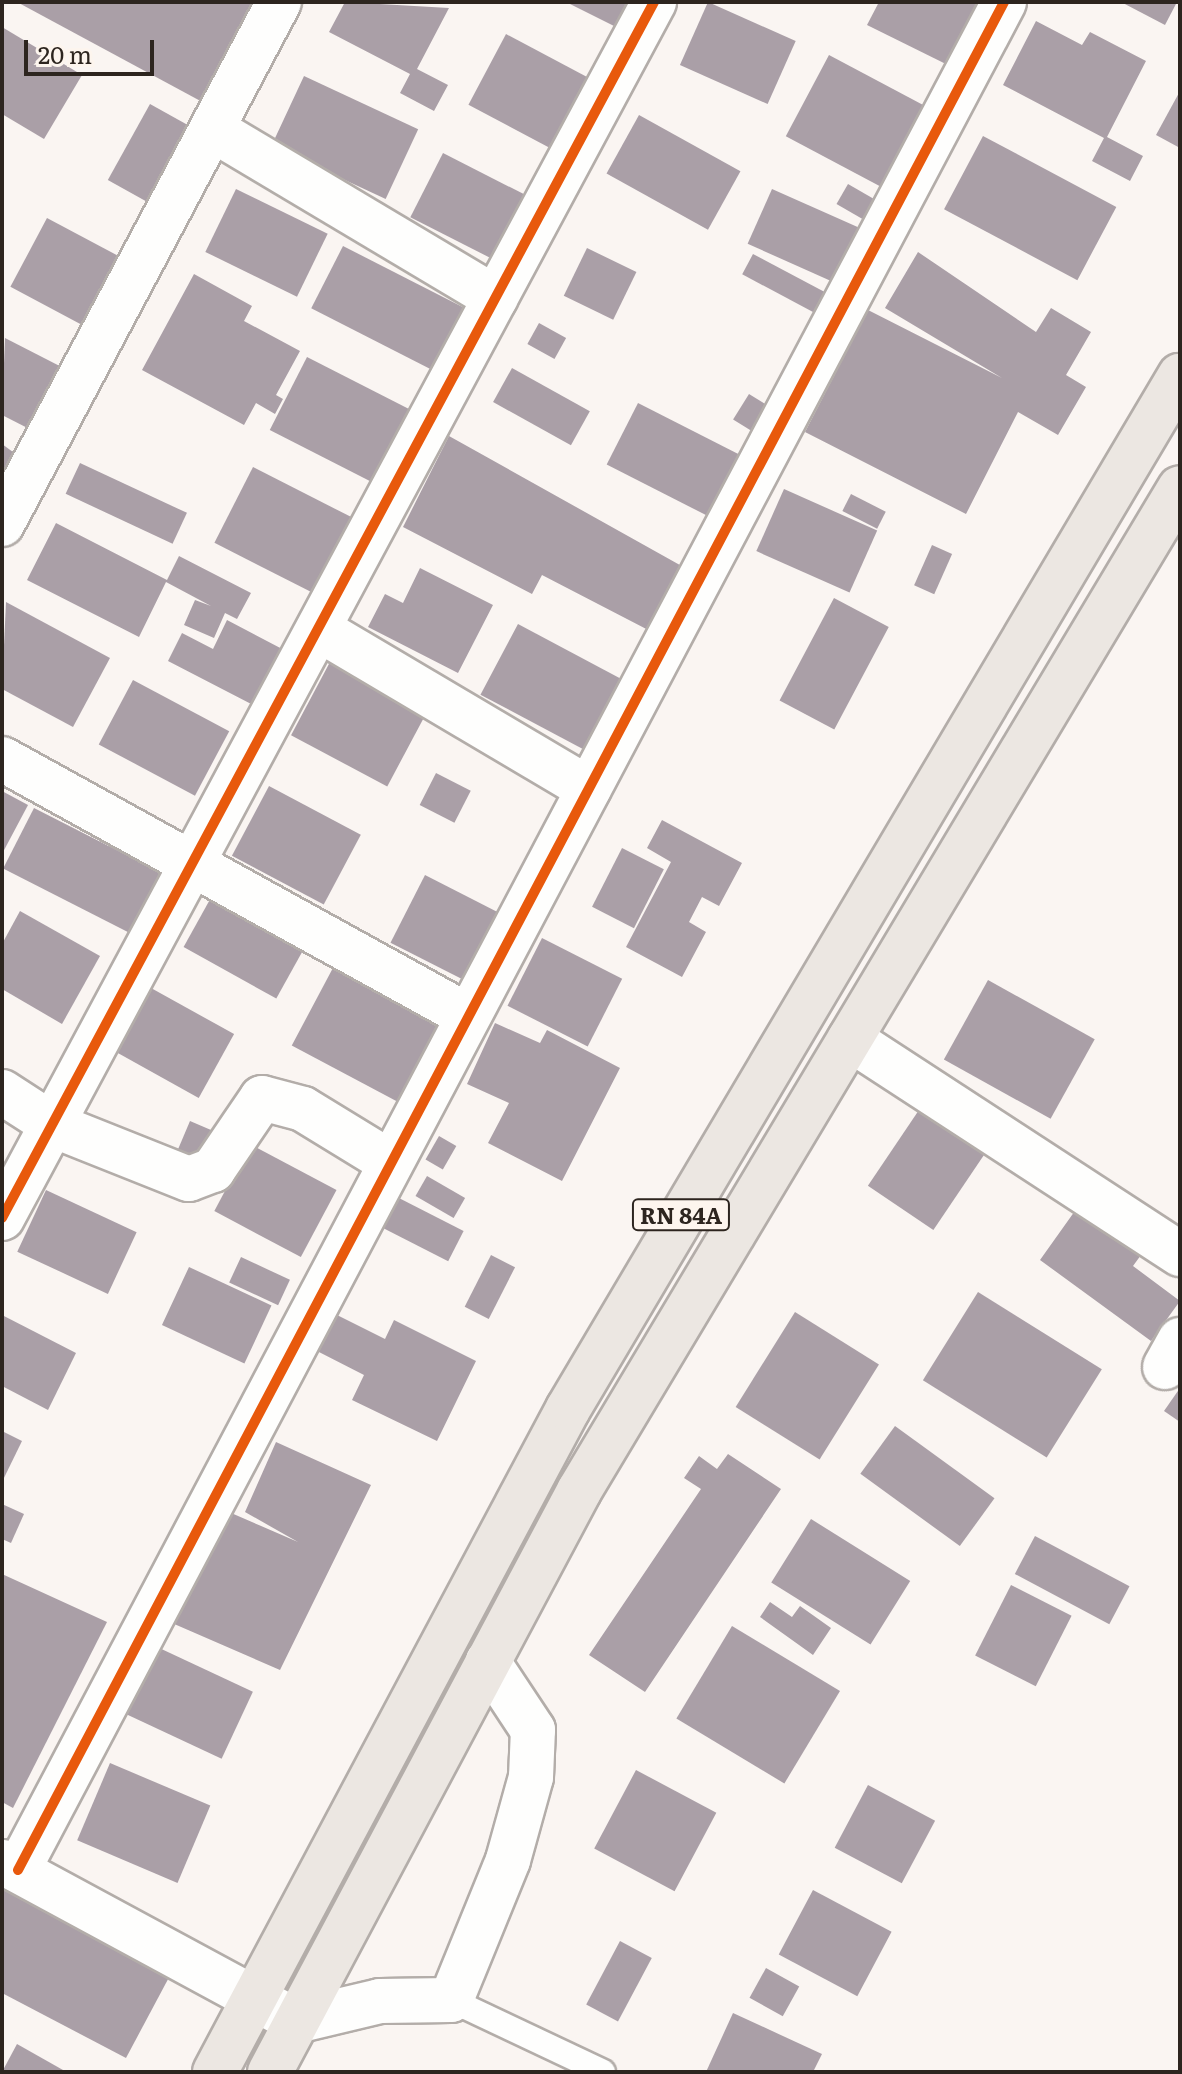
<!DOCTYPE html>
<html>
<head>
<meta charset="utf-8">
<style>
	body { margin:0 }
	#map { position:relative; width:1182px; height:2074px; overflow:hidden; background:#faf5f2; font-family:Literata,serif }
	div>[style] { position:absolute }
	.building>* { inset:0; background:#aa9fa7; transform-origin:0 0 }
	.roads { filter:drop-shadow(2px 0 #b3ada9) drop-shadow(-2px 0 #b3ada9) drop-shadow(0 2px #b3ada9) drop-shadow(0 -2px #b3ada9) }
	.service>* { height:24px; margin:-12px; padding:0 12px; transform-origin:12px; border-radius:12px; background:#fefefd }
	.minor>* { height:44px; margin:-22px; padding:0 22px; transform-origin:22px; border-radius:22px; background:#fefefd }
	.primary>* { height:44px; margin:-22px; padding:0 22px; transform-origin:22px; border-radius:22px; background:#ece7e2 }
	.cycleway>* { height:10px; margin:-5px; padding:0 5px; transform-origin:5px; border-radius:5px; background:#e8590c }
	span { translate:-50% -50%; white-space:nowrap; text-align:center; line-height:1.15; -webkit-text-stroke:8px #fdf5ee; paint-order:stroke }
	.shield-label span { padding:2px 6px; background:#fdf5ee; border:2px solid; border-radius:6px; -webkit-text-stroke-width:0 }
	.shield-label { font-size:22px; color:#2d251f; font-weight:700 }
	.frame { position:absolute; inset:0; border:4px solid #2d251f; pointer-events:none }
	.scale { position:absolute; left:24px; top:40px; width:130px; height:36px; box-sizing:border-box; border:4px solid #2d251f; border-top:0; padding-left:10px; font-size:24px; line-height:28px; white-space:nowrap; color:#2d251f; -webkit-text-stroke:6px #fdf5ee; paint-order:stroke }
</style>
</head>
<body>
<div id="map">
	<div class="building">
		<div style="clip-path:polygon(17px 2px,277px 2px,219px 111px)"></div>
		<div style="clip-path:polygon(345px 2px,449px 8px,417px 69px,448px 85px,434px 111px,400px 93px,410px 74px,329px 32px)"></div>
		<div style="clip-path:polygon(566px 2px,645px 2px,630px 34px)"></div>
		<div style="left:708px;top:2px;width:96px;height:69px;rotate:24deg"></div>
		<div style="clip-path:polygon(879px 2px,992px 2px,960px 71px,867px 25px)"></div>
		<div style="clip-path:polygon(1121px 2px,1177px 2px,1165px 25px)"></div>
		<div style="clip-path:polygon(1036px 21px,1082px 45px,1090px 32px,1146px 61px,1107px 137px,1143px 156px,1130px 181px,1092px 161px,1104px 138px,1003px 85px)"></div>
		<div style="clip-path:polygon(2px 27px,82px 75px,44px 139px,2px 114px)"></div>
		<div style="left:506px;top:34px;width:103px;height:80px;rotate:28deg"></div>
		<div style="left:829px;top:55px;width:112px;height:92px;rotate:28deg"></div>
		<div style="left:304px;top:76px;width:126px;height:77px;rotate:25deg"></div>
		<div style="clip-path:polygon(1180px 91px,1180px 148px,1156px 135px)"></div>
		<div style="left:150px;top:104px;width:56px;height:87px;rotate:29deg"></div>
		<div style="left:639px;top:115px;width:116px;height:67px;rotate:29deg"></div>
		<div style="left:983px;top:136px;width:151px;height:83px;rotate:28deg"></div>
		<div style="left:443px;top:153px;width:106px;height:72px;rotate:27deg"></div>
		<div style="left:848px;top:184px;width:40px;height:23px;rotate:30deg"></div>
		<div style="left:236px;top:189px;width:102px;height:70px;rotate:26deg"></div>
		<div style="left:772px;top:189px;width:98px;height:60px;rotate:24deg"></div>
		<div style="left:47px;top:218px;width:111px;height:78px;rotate:28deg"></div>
		<div style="left:343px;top:246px;width:143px;height:70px;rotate:27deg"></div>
		<div style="left:587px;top:248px;width:55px;height:53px;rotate:26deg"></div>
		<div style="clip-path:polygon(918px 252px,1036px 332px,1051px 308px,1091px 332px,1066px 375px,1086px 387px,1058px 435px,1018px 412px,966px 514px,805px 432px,868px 310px,1002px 378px,885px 308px)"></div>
		<div style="left:753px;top:254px;width:86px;height:23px;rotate:28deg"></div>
		<div style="clip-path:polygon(194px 274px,252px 306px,244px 321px,300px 351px,276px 395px,283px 399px,275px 414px,256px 403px,244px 425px,142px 370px)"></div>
		<div style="left:539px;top:323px;width:31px;height:24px;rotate:29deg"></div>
		<div style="clip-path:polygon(5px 338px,85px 379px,53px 441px,2px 415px)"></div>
		<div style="left:307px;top:357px;width:126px;height:82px;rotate:27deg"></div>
		<div style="left:512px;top:368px;width:89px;height:39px;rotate:29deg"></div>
		<div style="left:749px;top:394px;width:31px;height:30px;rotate:32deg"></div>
		<div style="left:638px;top:403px;width:123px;height:69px;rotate:27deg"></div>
		<div style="clip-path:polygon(449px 436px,687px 569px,654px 633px,542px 575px,532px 594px,403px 527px)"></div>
		<div style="clip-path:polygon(2px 444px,32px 466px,19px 483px,2px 471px)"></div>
		<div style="left:80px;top:463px;width:118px;height:34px;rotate:25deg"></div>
		<div style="left:253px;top:467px;width:117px;height:85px;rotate:27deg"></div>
		<div style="left:784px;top:489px;width:102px;height:68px;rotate:24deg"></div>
		<div style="left:851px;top:494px;width:39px;height:19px;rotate:27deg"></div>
		<div style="clip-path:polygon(56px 523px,167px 580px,179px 556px,251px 593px,237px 619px,225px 613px,214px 638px,184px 625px,195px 600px,211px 606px,166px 582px,139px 637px,27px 580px)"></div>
		<div style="left:932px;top:545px;width:22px;height:44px;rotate:24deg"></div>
		<div style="clip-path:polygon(420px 568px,493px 605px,458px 673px,368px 627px,385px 594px,403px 603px)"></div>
		<div style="left:834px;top:598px;width:62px;height:116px;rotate:28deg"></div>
		<div style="clip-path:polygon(6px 602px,110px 658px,73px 727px,2px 689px)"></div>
		<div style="clip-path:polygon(227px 620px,307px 662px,278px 718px,168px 661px,182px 633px,213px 649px)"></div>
		<div style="left:518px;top:624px;width:125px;height:80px;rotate:28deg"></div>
		<div style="left:330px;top:662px;width:109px;height:83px;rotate:28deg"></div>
		<div style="left:133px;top:680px;width:109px;height:73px;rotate:28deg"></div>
		<div style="left:436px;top:773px;width:39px;height:36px;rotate:27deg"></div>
		<div style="left:269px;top:786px;width:104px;height:79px;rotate:28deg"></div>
		<div style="clip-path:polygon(2px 791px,28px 805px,2px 854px)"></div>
		<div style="left:34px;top:808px;width:146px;height:68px;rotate:27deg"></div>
		<div style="clip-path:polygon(662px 820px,742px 863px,719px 906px,702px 897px,689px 922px,706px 932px,682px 977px,626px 947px,671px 862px,647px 848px)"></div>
		<div style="left:622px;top:848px;width:47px;height:66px;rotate:27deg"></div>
		<div style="left:425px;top:875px;width:89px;height:76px;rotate:27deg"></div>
		<div style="left:218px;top:885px;width:106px;height:71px;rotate:29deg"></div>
		<div style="clip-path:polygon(20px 911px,100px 956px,62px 1024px,2px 989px,2px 944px)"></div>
		<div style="left:542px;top:938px;width:90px;height:76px;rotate:27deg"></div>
		<div style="left:334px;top:966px;width:121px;height:90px;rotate:28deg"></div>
		<div style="left:988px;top:980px;width:122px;height:91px;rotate:29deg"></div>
		<div style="left:151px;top:988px;width:95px;height:73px;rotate:29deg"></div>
		<div style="clip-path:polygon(495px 1023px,540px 1043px,547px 1030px,620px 1068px,562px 1181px,488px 1143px,509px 1103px,467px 1084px)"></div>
		<div style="left:921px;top:1107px;width:79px;height:95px;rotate:34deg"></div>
		<div style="left:190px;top:1121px;width:26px;height:36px;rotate:23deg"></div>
		<div style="left:439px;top:1136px;width:20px;height:27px;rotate:30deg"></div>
		<div style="left:250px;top:1144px;width:98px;height:76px;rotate:28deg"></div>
		<div style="left:427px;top:1176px;width:44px;height:23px;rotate:30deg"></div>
		<div style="left:46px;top:1190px;width:100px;height:68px;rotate:25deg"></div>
		<div style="left:395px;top:1196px;width:77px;height:34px;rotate:27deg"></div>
		<div style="clip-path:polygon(1077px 1208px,1141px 1255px,1133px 1266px,1180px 1301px,1151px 1341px,1040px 1260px)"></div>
		<div style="left:491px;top:1255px;width:27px;height:58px;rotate:27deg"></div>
		<div style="left:241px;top:1257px;width:54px;height:28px;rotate:25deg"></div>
		<div style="left:189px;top:1267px;width:91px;height:64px;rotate:25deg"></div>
		<div style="left:978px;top:1292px;width:146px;height:104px;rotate:32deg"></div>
		<div style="left:795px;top:1312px;width:99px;height:112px;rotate:32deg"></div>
		<div style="clip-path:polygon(335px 1314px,385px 1339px,394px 1320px,476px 1361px,437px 1441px,352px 1400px,364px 1375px,317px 1351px)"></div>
		<div style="clip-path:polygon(2px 1315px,76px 1353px,48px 1410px,2px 1386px)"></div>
		<div style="clip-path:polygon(1180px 1388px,1180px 1422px,1164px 1411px)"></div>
		<div style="left:895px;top:1426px;width:123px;height:59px;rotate:36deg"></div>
		<div style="clip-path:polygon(2px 1431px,22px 1441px,2px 1482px)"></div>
		<div style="clip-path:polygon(276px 1442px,371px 1485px,280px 1670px,165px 1620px,215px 1506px,298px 1542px,245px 1512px)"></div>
		<div style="clip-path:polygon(728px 1454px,781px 1489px,645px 1692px,589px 1655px,701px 1489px,684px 1478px,699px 1456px,717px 1469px)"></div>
		<div style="clip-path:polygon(2px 1504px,24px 1514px,11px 1543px,2px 1539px)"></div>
		<div style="left:811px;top:1519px;width:117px;height:75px;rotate:32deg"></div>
		<div style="left:1035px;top:1536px;width:107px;height:43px;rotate:28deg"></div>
		<div style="clip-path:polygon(2px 1574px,107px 1622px,13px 1808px,2px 1802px)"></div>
		<div style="left:1011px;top:1585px;width:68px;height:79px;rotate:27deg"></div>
		<div style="clip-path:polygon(770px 1602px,792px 1617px,800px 1606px,831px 1628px,813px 1655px,760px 1617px)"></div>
		<div style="left:732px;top:1626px;width:126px;height:108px;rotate:31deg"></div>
		<div style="left:155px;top:1646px;width:108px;height:74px;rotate:25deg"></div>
		<div style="left:110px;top:1763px;width:109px;height:84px;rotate:23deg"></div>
		<div style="left:636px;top:1770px;width:91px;height:89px;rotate:28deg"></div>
		<div style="left:868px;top:1785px;width:76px;height:71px;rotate:28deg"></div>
		<div style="clip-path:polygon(2px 1878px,174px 1968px,126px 2058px,2px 1993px)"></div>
		<div style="left:813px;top:1890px;width:89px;height:73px;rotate:28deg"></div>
		<div style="left:620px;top:1941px;width:36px;height:72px;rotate:28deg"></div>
		<div style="left:766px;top:1968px;width:38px;height:34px;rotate:29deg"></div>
		<div style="clip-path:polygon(733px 2013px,822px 2054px,813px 2072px,706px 2072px)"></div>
		<div style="clip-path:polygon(17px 2044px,63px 2070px,62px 2072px,2px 2072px)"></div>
	</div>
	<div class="roads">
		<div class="service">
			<div style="left:451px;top:2000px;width:168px;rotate:25.3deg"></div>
		</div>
		<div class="minor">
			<div style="left:212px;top:129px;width:330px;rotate:30.8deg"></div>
			<div style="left:2px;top:524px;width:591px;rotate:-62.05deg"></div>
			<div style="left:320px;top:630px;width:312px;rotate:30.6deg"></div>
			<div style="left:2px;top:759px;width:532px;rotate:28.88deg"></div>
			<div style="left:850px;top:1039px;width:394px;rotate:33.1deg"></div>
			<div style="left:2px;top:1092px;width:61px;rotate:32.9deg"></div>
			<div style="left:53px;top:1125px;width:146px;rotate:21.7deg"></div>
			<div style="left:189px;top:1179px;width:26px;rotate:-21deg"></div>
			<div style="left:213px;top:1170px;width:87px;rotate:-55.8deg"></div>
			<div style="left:262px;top:1098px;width:42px;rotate:15deg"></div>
			<div style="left:303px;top:1109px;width:103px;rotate:31.5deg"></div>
			<div style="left:2px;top:1218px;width:1380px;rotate:-61.8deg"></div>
			<div style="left:1165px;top:1367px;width:31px;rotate:-61deg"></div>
			<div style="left:2px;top:1862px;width:334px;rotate:28.4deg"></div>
			<div style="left:296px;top:2021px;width:86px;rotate:-13.4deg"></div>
			<div style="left:380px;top:2001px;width:71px;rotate:-0.8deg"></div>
			<div style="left:451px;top:2000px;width:151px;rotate:-67.8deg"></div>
			<div style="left:508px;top:1860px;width:86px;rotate:-74.5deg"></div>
			<div style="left:531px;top:1777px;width:47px;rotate:-87.6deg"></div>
			<div style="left:533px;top:1730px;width:82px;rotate:-123.5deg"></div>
			<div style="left:18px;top:1870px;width:2112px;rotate:-62.17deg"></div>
		</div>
		<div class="primary">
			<div style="left:215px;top:2072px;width:751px;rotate:-61.97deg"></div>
			<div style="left:568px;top:1409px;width:1201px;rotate:-59.36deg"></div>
			<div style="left:270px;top:2072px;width:658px;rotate:-61.99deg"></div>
			<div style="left:579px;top:1491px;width:1169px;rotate:-59.07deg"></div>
		</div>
	</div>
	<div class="cycleway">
		<div style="left:2px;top:1218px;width:1380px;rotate:-61.8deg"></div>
		<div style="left:18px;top:1870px;width:2112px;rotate:-62.17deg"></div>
	</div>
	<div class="shield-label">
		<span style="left:681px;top:1215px">RN 84A</span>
	</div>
	<div class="frame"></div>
	<div class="scale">20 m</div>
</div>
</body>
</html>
